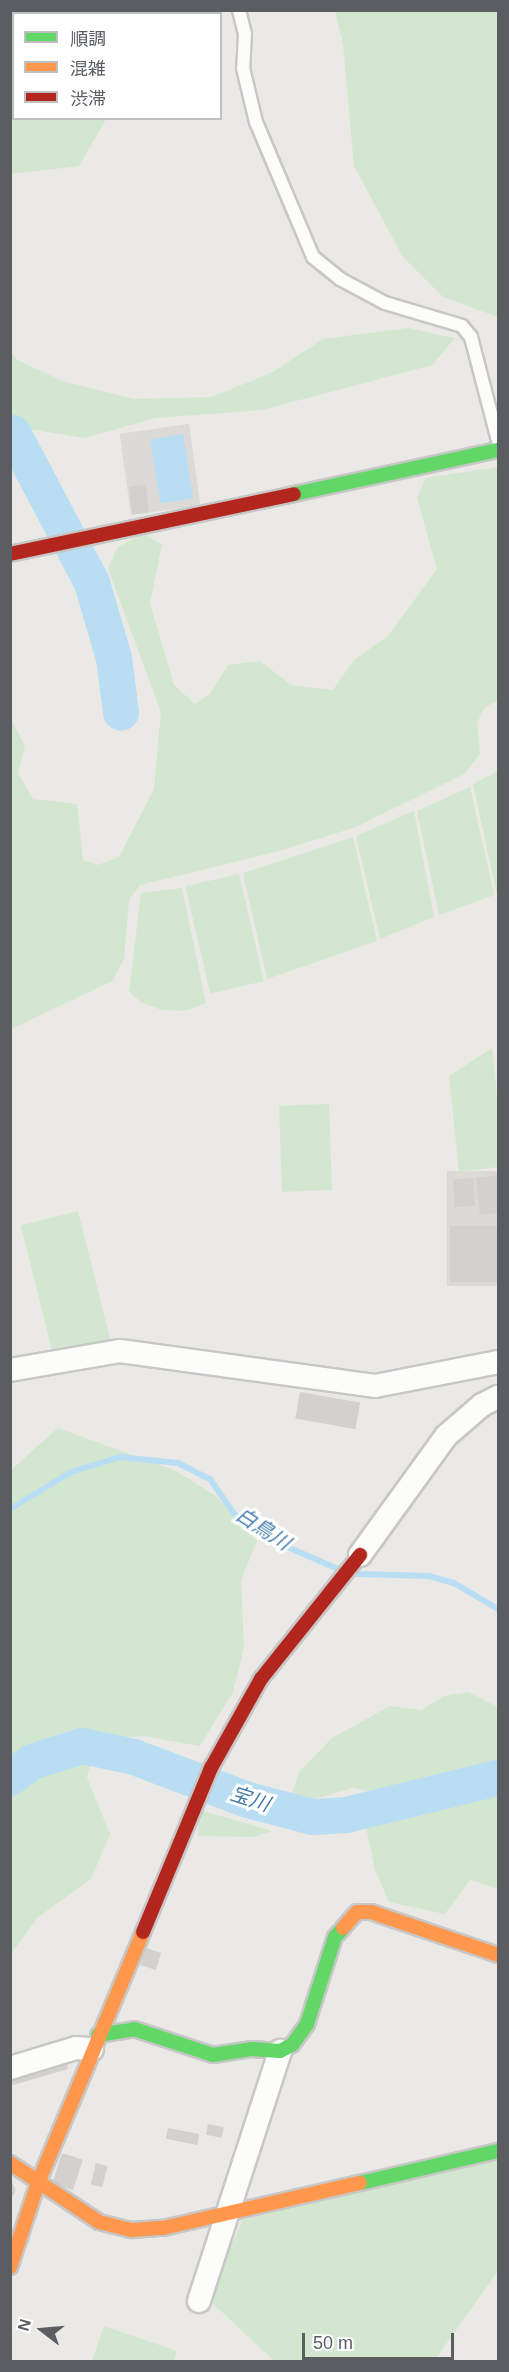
<!DOCTYPE html>
<html>
<head>
<meta charset="utf-8">
<style>
	body { margin:0 }
	#map { position:relative; width:509px; height:2372px; overflow:hidden; background:#eae9e5; font-family:Helvetica,"Noto Sans JP",sans-serif }
	div>[style] { position:absolute }
	.industrial>* { inset:0; background:#dbdad6; transform-origin:0 0 }
	.green>* { inset:0; background:#d3e6d0; transform-origin:0 0 }
	.water>* { inset:0; background:#b9def4; transform-origin:0 0 }
	.stream>* { height:6px; margin:-3px; padding:0 3px; transform-origin:3px; border-radius:3px; background:#b9def4 }
	.river>* { height:36px; margin:-18px; padding:0 18px; transform-origin:18px; border-radius:18px; background:#b9def4 }
	.building>* { inset:0; background:#d2d1ce; transform-origin:0 0 }
	.roads { filter:drop-shadow(2px 0 #c7c7c7) drop-shadow(-2px 0 #c7c7c7) drop-shadow(0 2px #c7c7c7) drop-shadow(0 -2px #c7c7c7) }
	.lane>* { height:12px; margin:-6px; padding:0 6px; transform-origin:6px; border-radius:6px; background:#fcfcfb }
	.street>* { height:22px; margin:-11px; padding:0 11px; transform-origin:11px; border-radius:11px; background:#fcfcfb }
	.fast>* { height:14px; margin:-7px; padding:0 7px; transform-origin:7px; border-radius:7px; background:#63d668 }
	.slow>* { height:14px; margin:-7px; padding:0 7px; transform-origin:7px; border-radius:7px; background:#ff974d }
	.jam>* { height:14px; margin:-7px; padding:0 7px; transform-origin:7px; border-radius:7px; background:#b3261e }
	span { translate:-50% -50%; white-space:nowrap; text-align:center; line-height:1.15; -webkit-text-stroke:6px #fff; paint-order:stroke }
	.water-label { font-size:20px; color:#427bac; font-style:italic }
	.frame { position:absolute; inset:0; border:12px solid #5a5e62; pointer-events:none }
	.legend { position:absolute; left:12px; top:12px; width:210px; height:108px; box-sizing:border-box; background:#fff; border:2px solid #bdbfc0; margin:0; padding:8px 10px; list-style:none; font-size:18px; color:#5a5e62 }
	.legend li { display:flex; align-items:center; gap:12px; height:30px }
	.legend b { width:30px; border:2px solid #bdbfc0 }
	.north { position:absolute; left:12px; top:2300px; width:60px; height:60px; -webkit-text-stroke:4px #fff; paint-order:stroke; rotate:286deg; font-size:16px; font-weight:700; line-height:24px; text-align:center; color:#5a5e62 }
	.north::after { content:''; display:block; margin:auto; width:21px; height:27px; background:#5a5e62; clip-path:polygon(50% 0,100% 100%,50% 72%,0 100%) }
	.scale { position:absolute; left:302px; top:2333px; width:152px; height:27px; box-sizing:border-box; border:3px solid #5a5e62; border-top:0; padding-left:8px; font-size:18px; line-height:21px; white-space:nowrap; color:#5a5e62; -webkit-text-stroke:4px #fff; paint-order:stroke }
</style>
</head>
<body>
<div id="map">
	<div class="industrial">
		<div style="left:189px;top:424px;width:82px;height:70px;rotate:82deg"></div>
		<div style="left:498px;top:1171px;width:115px;height:51px;rotate:90deg"></div>
	</div>
	<div class="green">
		<div style="clip-path:polygon(335px 11px,498px 11px,498px 317px,443px 297px,403px 257px,354px 166px,343px 44px)"></div>
		<div style="clip-path:polygon(13px 34px,14px 118px,106px 119px,79px 166px,11px 174px)"></div>
		<div style="clip-path:polygon(408px 328px,455px 338px,432px 365px,262px 410px,156px 418px,84px 438px,11px 426px,11px 352px,17px 360px,65px 382px,134px 399px,212px 397px,273px 372px,323px 339px)"></div>
		<div style="clip-path:polygon(498px 467px,498px 701px,485px 707px,477px 723px,480px 754px,464px 774px,356px 827px,279px 851px,140px 885px,129px 900px,124px 959px,112px 981px,11px 1029px,10px 717px,25px 746px,18px 773px,33px 799px,77px 804px,83px 860px,98px 865px,119px 857px,154px 789px,161px 712px,108px 569px,117px 548px,142px 533px,162px 544px,150px 603px,174px 685px,195px 704px,210px 694px,228px 665px,260px 661px,291px 685px,333px 690px,354px 660px,388px 636px,437px 569px,417px 498px,426px 478px)"></div>
		<div style="clip-path:polygon(498px 771px,498px 895px,497px 895px,473px 784px)"></div>
		<div style="clip-path:polygon(470px 787px,494px 895px,439px 915px,417px 811px)"></div>
		<div style="clip-path:polygon(414px 811px,434px 917px,380px 939px,356px 836px)"></div>
		<div style="clip-path:polygon(353px 837px,377px 941px,267px 979px,243px 873px)"></div>
		<div style="left:239px;top:874px;width:110px;height:55px;rotate:77deg"></div>
		<div style="clip-path:polygon(182px 888px,206px 1003px,185px 1011px,162px 1010px,141px 1002px,129px 992px,141px 893px)"></div>
		<div style="clip-path:polygon(492px 1048px,498px 1103px,498px 1167px,459px 1172px,449px 1076px)"></div>
		<div style="left:329px;top:1104px;width:86px;height:50px;rotate:88deg"></div>
		<div style="left:78px;top:1211px;width:134px;height:59px;rotate:76deg"></div>
		<div style="clip-path:polygon(58px 1428px,176px 1471px,216px 1496px,257px 1541px,241px 1580px,244px 1647px,233px 1692px,200px 1746px,142px 1736px,95px 1740px,87px 1778px,110px 1834px,91px 1879px,38px 1917px,11px 1954px,11px 1470px)"></div>
		<div style="clip-path:polygon(468px 1692px,498px 1707px,498px 1889px,470px 1880px,445px 1914px,389px 1902px,375px 1870px,366px 1827px,370px 1791px,352px 1788px,314px 1799px,292px 1794px,299px 1772px,332px 1738px,390px 1706px,421px 1710px,444px 1696px)"></div>
		<div style="clip-path:polygon(200px 1810px,272px 1831px,254px 1837px,198px 1836px)"></div>
		<div style="clip-path:polygon(498px 2159px,498px 2271px,434px 2361px,274px 2361px,207px 2298px,243px 2220px)"></div>
		<div style="clip-path:polygon(104px 2326px,177px 2351px,174px 2361px,92px 2361px)"></div>
	</div>
	<div class="water">
		<div style="left:183px;top:434px;width:65px;height:33px;rotate:81deg"></div>
	</div>
	<div class="stream">
		<div style="left:10px;top:1509px;width:71px;rotate:-31.2deg"></div>
		<div style="left:71px;top:1472px;width:51px;rotate:-17deg"></div>
		<div style="left:120px;top:1457px;width:58px;rotate:5.9deg"></div>
		<div style="left:178px;top:1463px;width:36px;rotate:27deg"></div>
		<div style="left:210px;top:1479px;width:44px;rotate:55.2deg"></div>
		<div style="left:235px;top:1515px;width:57px;rotate:32deg"></div>
		<div style="left:283px;top:1545px;width:60px;rotate:23.6deg"></div>
		<div style="left:357px;top:1574px;width:72px;rotate:1.6deg"></div>
		<div style="left:429px;top:1576px;width:26px;rotate:16deg"></div>
		<div style="left:454px;top:1583px;width:51px;rotate:30.6deg"></div>
	</div>
	<div class="river">
		<div style="left:13px;top:433px;width:170px;rotate:62.2deg"></div>
		<div style="left:92px;top:583px;width:78px;rotate:73.7deg"></div>
		<div style="left:114px;top:658px;width:55px;rotate:82.7deg"></div>
		<div style="left:10px;top:1778px;width:27px;rotate:-36deg"></div>
		<div style="left:32px;top:1762px;width:52px;rotate:-17.7deg"></div>
		<div style="left:82px;top:1746px;width:53px;rotate:11.9deg"></div>
		<div style="left:134px;top:1757px;width:122px;rotate:20.7deg"></div>
		<div style="left:248px;top:1800px;width:67px;rotate:14.7deg"></div>
		<div style="left:313px;top:1817px;width:33px;rotate:-3deg"></div>
		<div style="left:346px;top:1815px;width:156px;rotate:-13.7deg"></div>
	</div>
	<div class="building">
		<div style="left:146px;top:485px;width:28px;height:17px;rotate:84deg"></div>
		<div style="clip-path:polygon(498px 1175px,498px 1213px,480px 1215px,476px 1178px)"></div>
		<div style="left:473px;top:1178px;width:28px;height:20px;rotate:86deg"></div>
		<div style="left:498px;top:1226px;width:56px;height:48px;rotate:90deg"></div>
		<div style="left:300px;top:1392px;width:61px;height:27px;rotate:10deg"></div>
		<div style="left:146px;top:1948px;width:16px;height:18px;rotate:18deg"></div>
		<div style="clip-path:polygon(65px 2056px,68px 2069px,13px 2085px,10px 2074px)"></div>
		<div style="left:208px;top:2124px;width:16px;height:11px;rotate:11deg"></div>
		<div style="left:168px;top:2128px;width:32px;height:11px;rotate:11deg"></div>
		<div style="left:62px;top:2153px;width:22px;height:32px;rotate:18deg"></div>
		<div style="left:96px;top:2163px;width:12px;height:22px;rotate:14deg"></div>
		<div style="clip-path:polygon(10px 2179px,16px 2190px,10px 2201px)"></div>
	</div>
	<div class="roads">
		<div class="lane">
			<div style="left:239px;top:10px;width:25px;rotate:76deg"></div>
			<div style="left:245px;top:34px;width:34px;rotate:93deg"></div>
			<div style="left:243px;top:68px;width:56px;rotate:76.5deg"></div>
			<div style="left:256px;top:122px;width:147px;rotate:67.1deg"></div>
			<div style="left:313px;top:257px;width:35px;rotate:39deg"></div>
			<div style="left:340px;top:279px;width:51px;rotate:28.1deg"></div>
			<div style="left:385px;top:303px;width:80px;rotate:16.6deg"></div>
			<div style="left:462px;top:326px;width:14px;rotate:51deg"></div>
			<div style="left:471px;top:337px;width:107px;rotate:75.4deg"></div>
			<div style="left:197px;top:14px;width:8px;rotate:-30deg"></div>
		</div>
		<div class="street">
			<div style="left:10px;top:1370px;width:112px;rotate:-9.8deg"></div>
			<div style="left:120px;top:1351px;width:257px;rotate:7.8deg"></div>
			<div style="left:375px;top:1386px;width:125px;rotate:-11deg"></div>
			<div style="left:360px;top:1555px;width:147px;rotate:-54.1deg"></div>
			<div style="left:446px;top:1436px;width:48px;rotate:-40.7deg"></div>
			<div style="left:482px;top:1405px;width:18px;rotate:-27deg"></div>
			<div style="left:10px;top:2068px;width:69px;rotate:-16.9deg"></div>
			<div style="left:76px;top:2048px;width:16px;rotate:4deg"></div>
			<div style="left:199px;top:2301px;width:263px;rotate:-72deg"></div>
		</div>
		<div class="fast">
			<div style="left:294px;top:494px;width:209px;rotate:-12.2deg"></div>
			<div style="left:98px;top:2035px;width:36px;rotate:-9deg"></div>
			<div style="left:134px;top:2029px;width:83px;rotate:18.2deg"></div>
			<div style="left:213px;top:2055px;width:38px;rotate:-9deg"></div>
			<div style="left:251px;top:2049px;width:29px;rotate:4deg"></div>
			<div style="left:280px;top:2051px;width:13px;rotate:-27deg"></div>
			<div style="left:292px;top:2045px;width:26px;rotate:-54deg"></div>
			<div style="left:307px;top:2024px;width:91px;rotate:-72.2deg"></div>
			<div style="left:335px;top:1937px;width:12px;rotate:-48deg"></div>
			<div style="left:360px;top:2183px;width:142px;rotate:-13.1deg"></div>
		</div>
		<div class="slow">
			<div style="left:343px;top:1928px;width:21px;rotate:-49deg"></div>
			<div style="left:357px;top:1912px;width:14px"></div>
			<div style="left:371px;top:1912px;width:134px;rotate:18.7deg"></div>
			<div style="left:10px;top:2163px;width:107px;rotate:33.5deg"></div>
			<div style="left:99px;top:2222px;width:34px;rotate:14deg"></div>
			<div style="left:132px;top:2230px;width:31px;rotate:-4deg"></div>
			<div style="left:163px;top:2228px;width:202px;rotate:-12.9deg"></div>
			<div style="left:10px;top:2267px;width:89px;rotate:-71.6deg"></div>
			<div style="left:38px;top:2183px;width:272px;rotate:-67.3deg"></div>
		</div>
		<div class="jam">
			<div style="left:10px;top:554px;width:290px;rotate:-11.9deg"></div>
			<div style="left:143px;top:1932px;width:178px;rotate:-67.5deg"></div>
			<div style="left:211px;top:1768px;width:102px;rotate:-60.7deg"></div>
			<div style="left:261px;top:1679px;width:159px;rotate:-51.4deg"></div>
		</div>
	</div>
	<div class="water-label">
		<span style="left:263px;top:1529px;rotate:33deg">白鳥川</span>
		<span style="left:250px;top:1799px;rotate:18deg">宝川</span>
	</div>
	<div class="frame"></div>
	<ul class="legend">
	<li><b style="height:8px;background:#63d668"></b>順調</li>
	<li><b style="height:8px;background:#ff974d"></b>混雑</li>
	<li><b style="height:8px;background:#b3261e"></b>渋滞</li>
	</ul>
	<div class="north">N</div>
	<div class="scale">50 m</div>
</div>
</body>
</html>
